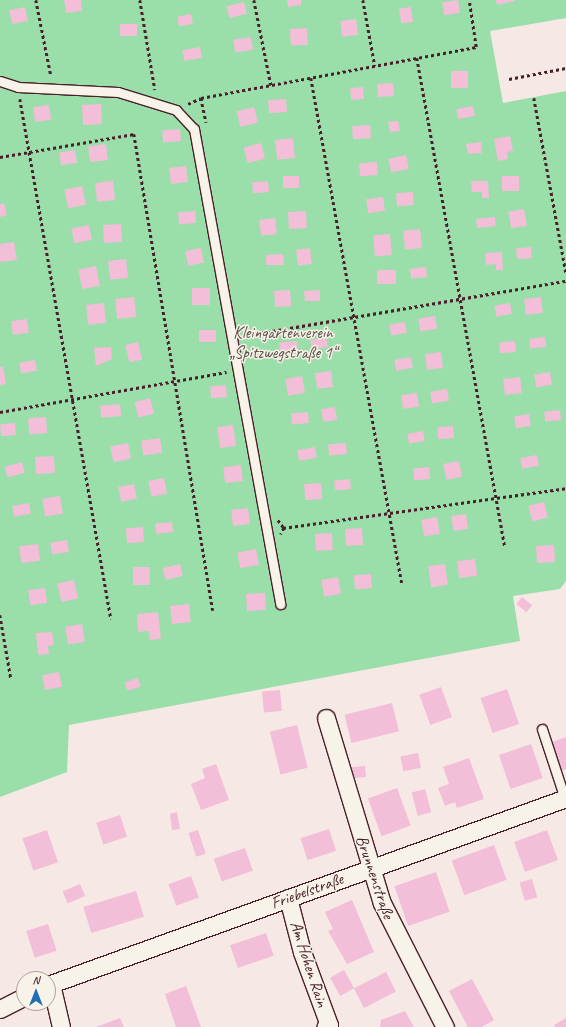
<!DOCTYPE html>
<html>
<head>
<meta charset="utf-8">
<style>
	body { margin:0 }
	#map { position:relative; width:566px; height:1027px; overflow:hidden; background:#f6e8e5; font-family:Caveat,sans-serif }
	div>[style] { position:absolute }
	.green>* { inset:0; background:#9adeaa }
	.building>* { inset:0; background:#f3bed8; transform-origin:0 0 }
	.path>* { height:2.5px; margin-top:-1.25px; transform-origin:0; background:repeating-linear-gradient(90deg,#4a1f2b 0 3px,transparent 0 6px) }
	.roads { filter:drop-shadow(1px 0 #4a1f2b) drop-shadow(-1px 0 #4a1f2b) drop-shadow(0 1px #4a1f2b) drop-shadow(0 -1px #4a1f2b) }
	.service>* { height:9px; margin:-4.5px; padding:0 4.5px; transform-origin:4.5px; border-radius:4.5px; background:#f7f3e8 }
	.minor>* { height:17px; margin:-8.5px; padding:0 8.5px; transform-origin:8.5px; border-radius:8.5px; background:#f7f3e8 }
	span { translate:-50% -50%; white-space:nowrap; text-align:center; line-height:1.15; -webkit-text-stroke:3px #f7f3e8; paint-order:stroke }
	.park-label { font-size:17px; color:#5e4f4b }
	.street-label { font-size:17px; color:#4a1f2b }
	.north { position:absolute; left:16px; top:971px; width:40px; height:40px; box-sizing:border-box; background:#f7f3e8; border:1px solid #b29e9c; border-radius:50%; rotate:0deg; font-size:11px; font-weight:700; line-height:16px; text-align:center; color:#4a1f2b }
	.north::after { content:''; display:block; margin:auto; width:14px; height:18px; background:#1f6fb2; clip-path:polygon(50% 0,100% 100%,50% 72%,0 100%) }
</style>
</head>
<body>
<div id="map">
	<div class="green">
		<div style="clip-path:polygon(0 0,566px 0,566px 18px,490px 31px,503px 103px,566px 91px,566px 581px,560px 589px,513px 596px,520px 641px,69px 725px,67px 772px,0 797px)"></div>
	</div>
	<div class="building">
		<div style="clip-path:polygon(64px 0,81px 0,82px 11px,66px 13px)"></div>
		<div style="clip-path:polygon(287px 0,301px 0,301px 5px,288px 7px)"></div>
		<div style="left:458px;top:0;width:13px;height:16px;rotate:81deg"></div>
		<div style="clip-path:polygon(496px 0,515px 0,515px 1px,497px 5px)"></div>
		<div style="left:244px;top:2px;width:12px;height:18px;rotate:76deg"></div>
		<div style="left:25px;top:7px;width:14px;height:16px;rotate:78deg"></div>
		<div style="left:411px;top:7px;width:15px;height:12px;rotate:82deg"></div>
		<div style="left:191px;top:14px;width:10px;height:14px;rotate:79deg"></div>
		<div style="left:356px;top:19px;width:16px;height:16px;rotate:83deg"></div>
		<div style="left:120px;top:24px;width:17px;height:12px"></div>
		<div style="left:307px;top:28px;width:17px;height:17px;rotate:87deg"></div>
		<div style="left:251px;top:37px;width:13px;height:18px;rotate:81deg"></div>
		<div style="left:200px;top:47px;width:11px;height:18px;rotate:80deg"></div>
		<div style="left:451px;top:71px;width:17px;height:17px"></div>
		<div style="left:393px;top:83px;width:13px;height:16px;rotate:86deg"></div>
		<div style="left:363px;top:87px;width:12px;height:13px;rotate:85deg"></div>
		<div style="left:286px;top:99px;width:13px;height:18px;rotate:86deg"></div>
		<div style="left:101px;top:104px;width:20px;height:19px;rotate:87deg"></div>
		<div style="left:49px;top:105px;width:15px;height:16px;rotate:82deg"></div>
		<div style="left:473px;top:106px;width:10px;height:17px;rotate:79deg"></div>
		<div style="left:254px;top:107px;width:16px;height:18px;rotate:76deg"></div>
		<div style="clip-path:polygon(398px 121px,400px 131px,390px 132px,388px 122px)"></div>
		<div style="left:370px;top:125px;width:13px;height:18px;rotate:86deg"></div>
		<div style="left:180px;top:129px;width:12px;height:18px;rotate:85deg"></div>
		<div style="clip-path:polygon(510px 136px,513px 151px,507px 152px,508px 159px,498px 161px,494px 139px)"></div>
		<div style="left:293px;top:138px;width:20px;height:18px;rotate:84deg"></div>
		<div style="clip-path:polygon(481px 142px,482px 153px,468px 154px,466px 144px)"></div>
		<div style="left:261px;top:143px;width:16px;height:18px;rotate:75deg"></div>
		<div style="left:106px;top:144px;width:16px;height:18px;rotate:83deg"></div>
		<div style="left:75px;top:150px;width:13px;height:16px;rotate:81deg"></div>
		<div style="left:406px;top:155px;width:14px;height:18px;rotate:78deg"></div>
		<div style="left:377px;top:162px;width:13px;height:18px;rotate:86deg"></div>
		<div style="left:186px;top:166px;width:16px;height:17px;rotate:83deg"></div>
		<div style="left:299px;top:176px;width:12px;height:16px;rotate:90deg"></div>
		<div style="left:502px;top:176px;width:17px;height:15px"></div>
		<div style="left:113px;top:181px;width:19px;height:18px;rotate:84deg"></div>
		<div style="left:268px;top:181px;width:11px;height:16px;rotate:85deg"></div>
		<div style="clip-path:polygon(471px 181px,488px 181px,489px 198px,482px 198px,482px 192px,472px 192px)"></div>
		<div style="left:82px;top:186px;width:19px;height:18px;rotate:78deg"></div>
		<div style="left:413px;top:192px;width:13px;height:17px;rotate:86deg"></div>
		<div style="left:383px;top:197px;width:14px;height:17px;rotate:82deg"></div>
		<div style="clip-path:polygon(4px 203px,7px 215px,0 217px,0 204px)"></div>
		<div style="left:524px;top:209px;width:17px;height:16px;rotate:80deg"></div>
		<div style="left:195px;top:211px;width:12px;height:17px;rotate:85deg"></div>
		<div style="left:306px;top:211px;width:17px;height:18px;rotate:87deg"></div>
		<div style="left:495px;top:217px;width:9px;height:19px;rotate:84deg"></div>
		<div style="left:275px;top:218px;width:16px;height:16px;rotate:83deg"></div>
		<div style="left:121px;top:224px;width:18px;height:18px;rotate:87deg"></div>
		<div style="left:89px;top:225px;width:15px;height:18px;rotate:79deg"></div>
		<div style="left:420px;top:229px;width:19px;height:17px;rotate:84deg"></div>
		<div style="left:390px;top:234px;width:21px;height:17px;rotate:85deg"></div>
		<div style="clip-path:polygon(14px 242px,17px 260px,0 262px,0 244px)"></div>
		<div style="left:531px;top:247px;width:11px;height:15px;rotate:85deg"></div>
		<div style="left:201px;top:248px;width:15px;height:16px;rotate:79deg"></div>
		<div style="left:310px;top:248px;width:16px;height:14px;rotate:83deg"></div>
		<div style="clip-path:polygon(502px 252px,503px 270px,496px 270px,496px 264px,486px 265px,485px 253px)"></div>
		<div style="clip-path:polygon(283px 254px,284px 265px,266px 265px,266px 255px)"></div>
		<div style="left:126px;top:259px;width:19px;height:18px;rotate:84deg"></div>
		<div style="left:96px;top:266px;width:20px;height:18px;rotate:79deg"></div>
		<div style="left:426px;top:267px;width:10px;height:16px;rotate:84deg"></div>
		<div style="left:396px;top:270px;width:14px;height:19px;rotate:90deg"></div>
		<div style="left:210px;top:288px;width:17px;height:18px;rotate:90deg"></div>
		<div style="left:290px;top:290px;width:16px;height:16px;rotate:86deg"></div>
		<div style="clip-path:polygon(320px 290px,320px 301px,305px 301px,304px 291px)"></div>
		<div style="left:134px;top:297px;width:20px;height:19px;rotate:84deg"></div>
		<div style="left:541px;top:297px;width:16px;height:17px;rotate:83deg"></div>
		<div style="left:104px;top:303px;width:20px;height:18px;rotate:84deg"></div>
		<div style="left:510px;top:303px;width:11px;height:16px;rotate:80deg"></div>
		<div style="left:435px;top:316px;width:13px;height:17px;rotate:81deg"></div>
		<div style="left:27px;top:319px;width:14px;height:16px;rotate:82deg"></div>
		<div style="left:405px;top:322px;width:11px;height:16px;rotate:80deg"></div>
		<div style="left:216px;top:330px;width:12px;height:17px;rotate:90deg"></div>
		<div style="left:326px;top:337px;width:10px;height:16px;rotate:79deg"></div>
		<div style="left:545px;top:337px;width:10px;height:16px;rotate:84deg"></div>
		<div style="left:297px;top:341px;width:12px;height:18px;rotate:85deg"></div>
		<div style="left:515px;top:341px;width:11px;height:16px;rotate:85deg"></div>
		<div style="left:138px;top:342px;width:18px;height:13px;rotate:77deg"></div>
		<div style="clip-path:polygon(111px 347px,112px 359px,96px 366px,94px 348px)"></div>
		<div style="left:441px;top:352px;width:16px;height:16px;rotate:83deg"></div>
		<div style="left:411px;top:357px;width:11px;height:17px;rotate:80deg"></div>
		<div style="left:35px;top:360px;width:11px;height:16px;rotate:80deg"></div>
		<div style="clip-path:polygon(0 367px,3px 367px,6px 384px,0 385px)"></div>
		<div style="left:331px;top:371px;width:16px;height:16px;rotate:83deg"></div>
		<div style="left:550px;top:372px;width:13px;height:16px;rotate:81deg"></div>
		<div style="left:302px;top:376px;width:17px;height:17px;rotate:80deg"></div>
		<div style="left:520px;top:377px;width:16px;height:17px;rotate:83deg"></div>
		<div style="left:226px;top:385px;width:12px;height:16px;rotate:85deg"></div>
		<div style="left:447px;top:389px;width:12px;height:17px;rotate:81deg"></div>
		<div style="left:417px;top:393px;width:14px;height:16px;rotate:82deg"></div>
		<div style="left:150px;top:398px;width:16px;height:16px;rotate:75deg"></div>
		<div style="left:120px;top:404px;width:12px;height:20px;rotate:85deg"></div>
		<div style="left:335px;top:407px;width:13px;height:14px;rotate:81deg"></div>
		<div style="left:560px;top:410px;width:10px;height:16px;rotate:84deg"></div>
		<div style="left:308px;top:412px;width:11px;height:17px;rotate:85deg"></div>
		<div style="left:529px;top:414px;width:12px;height:15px;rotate:81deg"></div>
		<div style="left:46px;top:417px;width:16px;height:18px;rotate:86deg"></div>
		<div style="left:15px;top:423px;width:12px;height:15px;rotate:85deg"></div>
		<div style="left:233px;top:425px;width:21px;height:16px;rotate:82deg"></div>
		<div style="left:453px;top:426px;width:12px;height:16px;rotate:85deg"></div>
		<div style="left:423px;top:431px;width:10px;height:16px;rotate:79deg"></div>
		<div style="left:160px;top:438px;width:15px;height:19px;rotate:82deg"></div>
		<div style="left:128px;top:443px;width:16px;height:18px;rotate:79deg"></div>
		<div style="left:346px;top:443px;width:11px;height:18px;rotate:85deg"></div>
		<div style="left:315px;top:447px;width:11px;height:18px;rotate:80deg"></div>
		<div style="left:537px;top:455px;width:11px;height:17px;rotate:80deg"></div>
		<div style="left:54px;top:456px;width:17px;height:19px;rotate:87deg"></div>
		<div style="left:459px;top:461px;width:16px;height:16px;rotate:79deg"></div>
		<div style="left:22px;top:462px;width:11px;height:18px;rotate:75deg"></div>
		<div style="left:241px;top:465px;width:16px;height:18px;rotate:83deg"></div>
		<div style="left:429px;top:467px;width:12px;height:16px;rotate:85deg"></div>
		<div style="left:164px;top:478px;width:16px;height:16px;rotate:79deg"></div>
		<div style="left:350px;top:479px;width:10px;height:16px;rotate:84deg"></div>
		<div style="left:321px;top:483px;width:16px;height:17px;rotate:86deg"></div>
		<div style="left:134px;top:484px;width:15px;height:16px;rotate:79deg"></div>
		<div style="left:60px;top:496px;width:18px;height:18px;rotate:81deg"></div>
		<div style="left:544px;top:502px;width:16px;height:16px;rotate:76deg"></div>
		<div style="left:29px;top:503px;width:11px;height:17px;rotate:80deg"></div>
		<div style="left:248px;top:508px;width:16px;height:17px;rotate:83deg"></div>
		<div style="left:466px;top:514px;width:15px;height:15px;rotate:82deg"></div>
		<div style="left:437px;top:517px;width:17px;height:16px;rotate:80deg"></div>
		<div style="left:172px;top:522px;width:10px;height:17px;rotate:84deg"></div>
		<div style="left:143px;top:527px;width:15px;height:17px;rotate:86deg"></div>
		<div style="left:362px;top:528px;width:17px;height:17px;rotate:87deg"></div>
		<div style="left:332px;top:533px;width:17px;height:17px;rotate:87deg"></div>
		<div style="left:67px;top:540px;width:12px;height:17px;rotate:81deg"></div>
		<div style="left:38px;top:544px;width:17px;height:19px;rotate:83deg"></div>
		<div style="left:554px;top:545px;width:17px;height:18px;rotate:87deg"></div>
		<div style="left:256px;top:549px;width:16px;height:19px;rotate:79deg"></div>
		<div style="left:475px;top:559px;width:17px;height:18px;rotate:83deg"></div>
		<div style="left:180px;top:564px;width:12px;height:18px;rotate:76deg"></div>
		<div style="left:445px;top:564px;width:21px;height:17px;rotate:82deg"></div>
		<div style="left:133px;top:567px;width:17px;height:18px"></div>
		<div style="left:371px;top:574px;width:14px;height:17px;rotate:86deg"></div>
		<div style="left:338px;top:577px;width:17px;height:17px;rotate:80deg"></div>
		<div style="left:74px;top:580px;width:19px;height:17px;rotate:78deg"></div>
		<div style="left:45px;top:588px;width:15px;height:17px;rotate:82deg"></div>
		<div style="left:265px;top:593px;width:17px;height:19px;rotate:87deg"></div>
		<div style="left:522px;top:597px;width:13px;height:9px;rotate:39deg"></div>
		<div style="left:189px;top:604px;width:18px;height:19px;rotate:84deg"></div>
		<div style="clip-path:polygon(158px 612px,161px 639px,150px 640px,149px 631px,138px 632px,137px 614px)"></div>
		<div style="left:82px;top:624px;width:18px;height:17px;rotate:81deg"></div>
		<div style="clip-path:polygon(52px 632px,54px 645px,48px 646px,49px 654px,38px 655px,36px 633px)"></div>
		<div style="left:59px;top:672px;width:15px;height:17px;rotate:79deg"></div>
		<div style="left:138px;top:678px;width:9px;height:14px;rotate:72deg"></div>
		<div style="left:441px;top:687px;width:32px;height:23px;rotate:70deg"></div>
		<div style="left:507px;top:689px;width:37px;height:28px;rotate:71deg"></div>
		<div style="left:280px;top:690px;width:21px;height:18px;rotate:85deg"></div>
		<div style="left:392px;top:703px;width:29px;height:49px;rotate:76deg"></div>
		<div style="left:297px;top:725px;width:44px;height:28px;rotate:76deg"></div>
		<div style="clip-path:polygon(566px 737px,566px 769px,560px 771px,550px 743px)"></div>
		<div style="left:531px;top:744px;width:36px;height:34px;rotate:71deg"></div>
		<div style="left:418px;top:753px;width:15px;height:18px;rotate:79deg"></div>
		<div style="clip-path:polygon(469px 758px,484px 799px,457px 808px,455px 802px,445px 806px,438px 788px,449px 784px,443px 767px)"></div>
		<div style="clip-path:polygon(216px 764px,229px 800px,201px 810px,191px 784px,205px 778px,202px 769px)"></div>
		<div style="left:365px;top:766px;width:11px;height:15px;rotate:85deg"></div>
		<div style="left:397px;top:788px;width:40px;height:31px;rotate:70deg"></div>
		<div style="left:425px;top:789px;width:24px;height:14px;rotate:75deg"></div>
		<div style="clip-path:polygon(177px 812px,180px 829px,172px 830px,170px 814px)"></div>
		<div style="left:120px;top:815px;width:23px;height:25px;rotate:72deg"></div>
		<div style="left:329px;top:829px;width:23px;height:30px;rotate:72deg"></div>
		<div style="left:47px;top:830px;width:34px;height:26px;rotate:71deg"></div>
		<div style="left:198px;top:830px;width:25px;height:10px;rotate:72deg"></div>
		<div style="left:547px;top:830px;width:32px;height:35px;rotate:70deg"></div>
		<div style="left:494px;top:845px;width:37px;height:45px;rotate:70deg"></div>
		<div style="left:245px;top:848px;width:24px;height:33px;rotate:71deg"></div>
		<div style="left:436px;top:872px;width:42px;height:44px;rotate:71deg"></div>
		<div style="left:191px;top:876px;width:23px;height:24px;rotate:70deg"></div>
		<div style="left:532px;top:879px;width:19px;height:13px;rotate:74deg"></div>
		<div style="left:80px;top:884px;width:13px;height:19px;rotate:67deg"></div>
		<div style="left:136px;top:891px;width:27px;height:55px;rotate:73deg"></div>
		<div style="clip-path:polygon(352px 900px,374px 952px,347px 964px,328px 931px,333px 929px,325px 912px)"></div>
		<div style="left:48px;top:924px;width:28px;height:23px;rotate:72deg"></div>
		<div style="left:266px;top:933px;width:24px;height:38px;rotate:71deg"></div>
		<div style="left:344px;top:970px;width:21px;height:16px;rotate:61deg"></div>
		<div style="left:386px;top:972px;width:22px;height:36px;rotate:63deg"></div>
		<div style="clip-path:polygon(472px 979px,494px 1020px,482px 1027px,468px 1027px,449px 991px)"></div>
		<div style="clip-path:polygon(186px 986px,201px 1027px,176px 1027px,165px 994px)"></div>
		<div style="clip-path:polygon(405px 1011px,414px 1027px,380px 1027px,381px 1020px)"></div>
		<div style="clip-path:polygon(120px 1018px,124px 1027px,96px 1027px)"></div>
		<div style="clip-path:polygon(566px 1018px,566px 1027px,555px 1027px,554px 1025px)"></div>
	</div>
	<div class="path">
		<div style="left:36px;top:0;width:77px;rotate:78.8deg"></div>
		<div style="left:140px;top:0;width:91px;rotate:80.5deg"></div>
		<div style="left:254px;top:0;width:87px;rotate:78.7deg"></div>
		<div style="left:363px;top:0;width:67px;rotate:79.7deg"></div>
		<div style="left:417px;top:58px;width:496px;rotate:79.8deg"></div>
		<div style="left:311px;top:78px;width:514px;rotate:79.8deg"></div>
		<div style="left:509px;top:79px;width:58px;rotate:-10.9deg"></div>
		<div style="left:201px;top:98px;width:25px;rotate:78deg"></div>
		<div style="left:534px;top:98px;width:178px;rotate:79.6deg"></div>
		<div style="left:20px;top:99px;width:528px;rotate:80.07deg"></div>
		<div style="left:188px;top:104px;width:14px;rotate:-25deg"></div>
		<div style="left:201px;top:98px;width:280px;rotate:-10.5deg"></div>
		<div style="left:476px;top:47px;width:48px;rotate:-98.5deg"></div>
		<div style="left:0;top:157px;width:136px;rotate:-9.7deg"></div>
		<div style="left:134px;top:134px;width:483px;rotate:80.6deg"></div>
		<div style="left:243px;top:336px;width:328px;rotate:-9.7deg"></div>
		<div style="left:0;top:412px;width:230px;rotate:-10deg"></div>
		<div style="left:278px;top:520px;width:10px;rotate:53deg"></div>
		<div style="left:284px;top:528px;width:7px;rotate:117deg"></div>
		<div style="left:283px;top:528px;width:286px;rotate:-8deg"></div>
		<div style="left:0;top:615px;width:65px;rotate:80.2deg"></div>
	</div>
	<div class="roads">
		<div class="service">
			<div style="left:0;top:81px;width:19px;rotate:18deg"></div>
			<div style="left:18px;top:87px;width:100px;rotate:2.9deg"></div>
			<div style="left:118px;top:92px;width:61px;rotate:17.2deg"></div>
			<div style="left:176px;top:110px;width:26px;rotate:47deg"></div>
			<div style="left:194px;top:129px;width:483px;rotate:79.7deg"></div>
			<div style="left:542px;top:729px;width:74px;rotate:71.8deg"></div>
		</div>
		<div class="minor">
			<div style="left:326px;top:718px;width:193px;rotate:73.2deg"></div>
			<div style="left:382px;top:903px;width:139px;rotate:63.1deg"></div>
			<div style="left:288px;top:898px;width:56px;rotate:75.5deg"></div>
			<div style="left:302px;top:952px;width:78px;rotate:69.7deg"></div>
			<div style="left:329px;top:1025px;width:4px;rotate:153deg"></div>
			<div style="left:51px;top:984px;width:44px;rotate:76.9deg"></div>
			<div style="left:48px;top:985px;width:551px;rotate:-19.85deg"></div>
			<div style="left:0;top:1009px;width:27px;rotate:-27deg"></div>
		</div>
	</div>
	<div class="park-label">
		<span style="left:283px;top:343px">Kleingartenverein<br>„Spitzwegstraße 1“</span>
	</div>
	<div class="street-label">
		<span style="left:375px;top:877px;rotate:71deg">Brunnenstraße</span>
		<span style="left:307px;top:891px;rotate:-20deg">Friebelstraße</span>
		<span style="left:309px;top:964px;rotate:72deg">Am Hohen Rain</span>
	</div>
	<div class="north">N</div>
</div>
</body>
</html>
